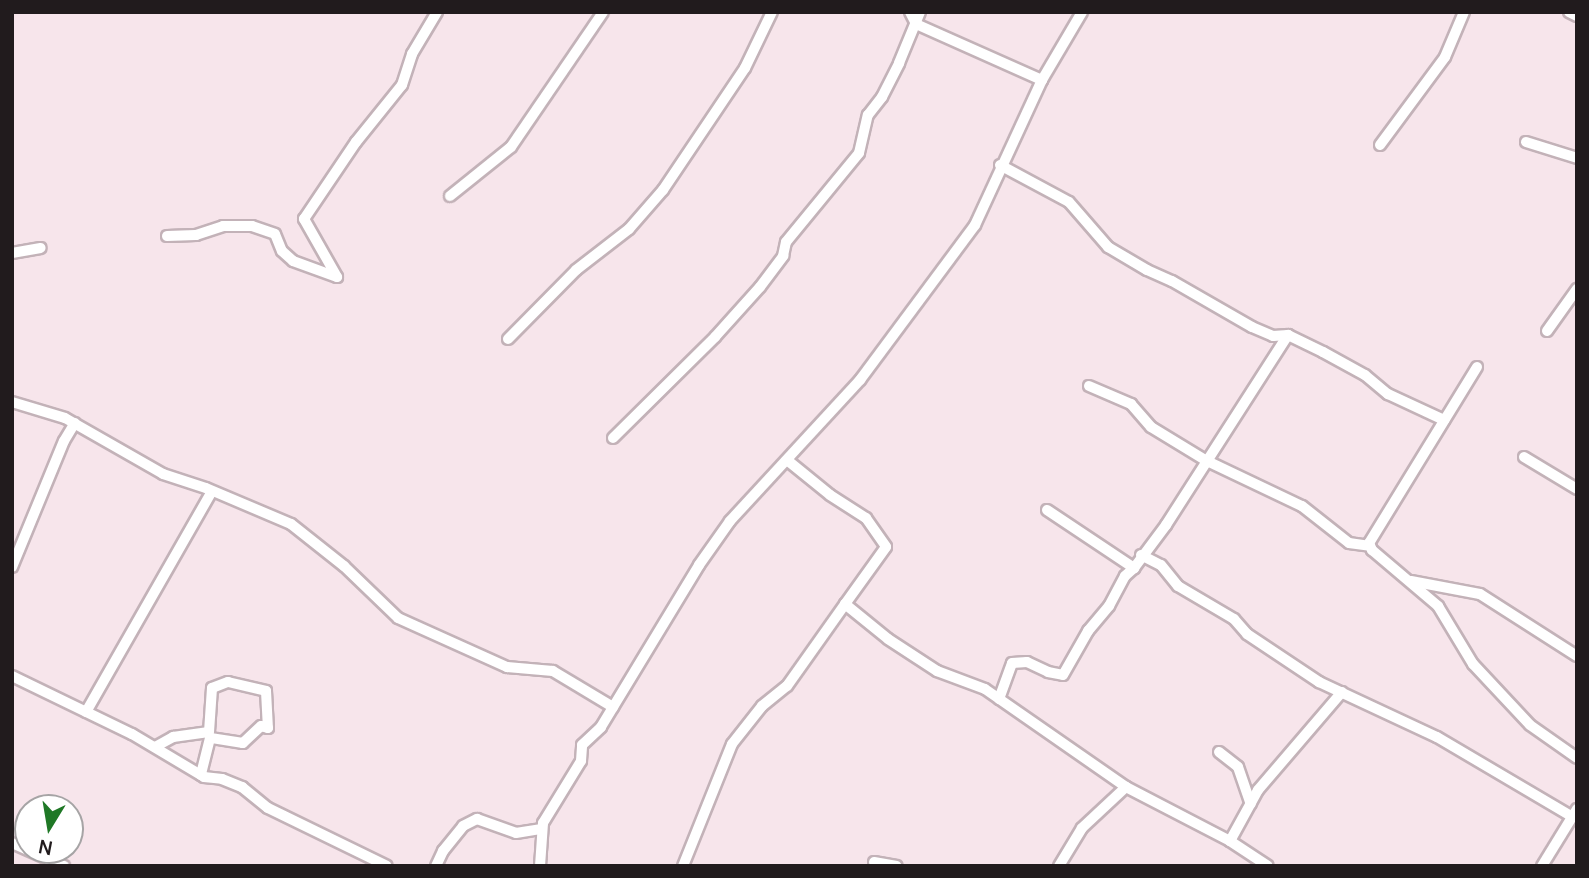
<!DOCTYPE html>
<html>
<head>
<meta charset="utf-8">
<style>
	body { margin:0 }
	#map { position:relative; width:1589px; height:878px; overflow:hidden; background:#f7e5eb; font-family:Manrope,sans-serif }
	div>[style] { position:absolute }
	.roads { filter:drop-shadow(2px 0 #c3b2b8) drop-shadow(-2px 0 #c3b2b8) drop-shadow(0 2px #c3b2b8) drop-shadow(0 -2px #c3b2b8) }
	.street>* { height:10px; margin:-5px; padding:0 5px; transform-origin:5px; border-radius:5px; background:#fff }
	span { translate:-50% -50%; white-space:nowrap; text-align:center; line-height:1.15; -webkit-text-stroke:7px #fff; paint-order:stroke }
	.frame { position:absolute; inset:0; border:14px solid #211b1d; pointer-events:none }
	.north { position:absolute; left:14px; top:794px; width:70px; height:70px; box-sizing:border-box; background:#fff; border:2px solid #a6a4a5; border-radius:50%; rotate:191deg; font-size:19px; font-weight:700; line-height:28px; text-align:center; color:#211b1d }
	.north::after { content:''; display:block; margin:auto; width:24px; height:32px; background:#1f7826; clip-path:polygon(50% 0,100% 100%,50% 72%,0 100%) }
</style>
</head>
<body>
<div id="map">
	<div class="roads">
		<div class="street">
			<div style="left:910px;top:12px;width:13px;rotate:63deg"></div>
			<div style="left:916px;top:24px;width:138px;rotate:24deg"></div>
			<div style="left:1569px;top:12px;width:9px;rotate:27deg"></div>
			<div style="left:1526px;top:142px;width:53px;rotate:17.4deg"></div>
			<div style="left:1380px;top:145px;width:109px;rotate:-53.5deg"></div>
			<div style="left:1445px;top:57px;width:49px;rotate:-67.1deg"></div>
			<div style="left:1000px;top:165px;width:78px;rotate:28.2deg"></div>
			<div style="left:1069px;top:202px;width:60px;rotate:49.1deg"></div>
			<div style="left:1108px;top:247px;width:45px;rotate:30.5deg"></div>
			<div style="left:1147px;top:270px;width:27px;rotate:24deg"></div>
			<div style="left:1172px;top:281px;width:92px;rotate:29.9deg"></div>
			<div style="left:1252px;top:327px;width:23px;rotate:23deg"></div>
			<div style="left:1273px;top:336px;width:15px;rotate:-4deg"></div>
			<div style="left:1288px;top:335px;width:39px;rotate:26deg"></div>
			<div style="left:1323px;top:352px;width:48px;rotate:28.7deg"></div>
			<div style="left:1365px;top:375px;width:30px;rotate:40deg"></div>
			<div style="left:1388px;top:394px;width:62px;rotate:24.9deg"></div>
			<div style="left:450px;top:196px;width:78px;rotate:-38.8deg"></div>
			<div style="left:511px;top:147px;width:163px;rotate:-55.7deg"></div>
			<div style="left:167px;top:236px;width:29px;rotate:-2deg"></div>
			<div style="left:196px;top:235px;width:28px;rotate:-18deg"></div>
			<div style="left:223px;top:226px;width:29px"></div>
			<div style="left:252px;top:226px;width:24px;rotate:19deg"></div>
			<div style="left:275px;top:234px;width:18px;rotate:68deg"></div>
			<div style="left:282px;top:251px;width:15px;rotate:42deg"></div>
			<div style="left:293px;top:261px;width:47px;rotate:20deg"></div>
			<div style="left:337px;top:277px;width:67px;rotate:-119.6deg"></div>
			<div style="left:304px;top:219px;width:93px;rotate:-56deg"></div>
			<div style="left:356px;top:142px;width:73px;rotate:-51.1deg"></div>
			<div style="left:402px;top:85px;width:33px;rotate:-72deg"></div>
			<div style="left:412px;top:54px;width:49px;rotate:-59.2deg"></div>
			<div style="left:12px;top:253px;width:29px;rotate:-10deg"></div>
			<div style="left:1547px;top:331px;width:52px;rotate:-54.5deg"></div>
			<div style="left:508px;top:339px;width:97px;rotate:-45.4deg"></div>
			<div style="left:576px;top:270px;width:67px;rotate:-37.7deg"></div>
			<div style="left:629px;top:229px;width:52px;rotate:-48.9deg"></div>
			<div style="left:663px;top:190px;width:147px;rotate:-56.1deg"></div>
			<div style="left:745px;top:68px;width:62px;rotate:-64.3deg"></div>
			<div style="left:1477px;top:367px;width:206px;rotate:121.5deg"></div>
			<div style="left:1369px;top:543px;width:8px;rotate:67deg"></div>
			<div style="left:1372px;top:550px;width:87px;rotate:40.3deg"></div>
			<div style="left:1438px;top:606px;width:68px;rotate:58.9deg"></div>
			<div style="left:1473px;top:664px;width:83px;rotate:46.9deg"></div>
			<div style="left:1530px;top:725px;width:57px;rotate:35.1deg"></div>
			<div style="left:1089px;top:386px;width:46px;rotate:23.2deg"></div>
			<div style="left:1131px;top:404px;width:30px;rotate:49deg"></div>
			<div style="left:1151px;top:427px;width:63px;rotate:31.4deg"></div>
			<div style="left:1205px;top:460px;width:107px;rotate:25.4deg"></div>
			<div style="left:1302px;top:506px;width:60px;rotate:38.2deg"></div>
			<div style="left:1349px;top:543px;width:21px;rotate:8deg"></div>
			<div style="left:12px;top:402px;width:55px;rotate:16.8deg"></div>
			<div style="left:65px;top:418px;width:113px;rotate:29.7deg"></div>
			<div style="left:163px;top:474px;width:45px;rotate:18deg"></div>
			<div style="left:206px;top:488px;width:92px;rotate:23deg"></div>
			<div style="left:291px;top:524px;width:68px;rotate:38.4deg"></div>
			<div style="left:344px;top:566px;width:75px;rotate:43.9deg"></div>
			<div style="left:398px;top:618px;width:120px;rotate:24.2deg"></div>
			<div style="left:507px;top:667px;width:46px;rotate:5deg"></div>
			<div style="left:553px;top:671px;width:70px;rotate:31deg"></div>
			<div style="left:613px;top:438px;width:144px;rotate:-44.7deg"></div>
			<div style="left:715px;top:337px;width:67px;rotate:-48deg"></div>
			<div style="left:760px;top:287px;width:39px;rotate:-53deg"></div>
			<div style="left:783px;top:256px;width:14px;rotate:-78deg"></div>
			<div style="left:786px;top:242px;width:115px;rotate:-50.6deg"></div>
			<div style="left:859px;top:153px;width:39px;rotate:-77deg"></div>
			<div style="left:868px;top:115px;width:23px;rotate:-52deg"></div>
			<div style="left:882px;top:97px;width:38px;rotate:-63deg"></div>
			<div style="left:899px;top:63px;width:55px;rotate:-67.6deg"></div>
			<div style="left:1524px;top:457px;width:62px;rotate:31.1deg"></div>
			<div style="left:787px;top:460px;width:55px;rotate:39.1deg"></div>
			<div style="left:830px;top:495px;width:43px;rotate:32.6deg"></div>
			<div style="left:866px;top:518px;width:35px;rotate:55deg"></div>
			<div style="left:886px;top:547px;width:70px;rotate:125.7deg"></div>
			<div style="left:845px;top:604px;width:55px;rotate:39.1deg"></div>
			<div style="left:888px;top:639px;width:59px;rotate:33.1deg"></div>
			<div style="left:937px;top:671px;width:51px;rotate:20.6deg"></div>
			<div style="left:985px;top:689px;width:172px;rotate:34.8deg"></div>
			<div style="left:1126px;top:787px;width:117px;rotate:27.4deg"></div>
			<div style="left:1230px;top:841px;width:45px;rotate:33.3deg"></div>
			<div style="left:1047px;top:510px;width:105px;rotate:33.7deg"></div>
			<div style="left:1134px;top:568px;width:54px;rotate:-53.3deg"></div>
			<div style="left:1166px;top:525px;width:226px;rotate:-57.3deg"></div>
			<div style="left:1141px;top:555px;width:22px;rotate:27deg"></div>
			<div style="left:1161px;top:565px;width:27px;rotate:51deg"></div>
			<div style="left:1178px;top:586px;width:65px;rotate:30.5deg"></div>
			<div style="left:1234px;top:619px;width:20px;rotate:49deg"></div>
			<div style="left:1247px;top:634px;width:87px;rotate:33.7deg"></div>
			<div style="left:1319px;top:682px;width:130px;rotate:25deg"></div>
			<div style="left:1437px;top:737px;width:158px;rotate:30.5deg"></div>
			<div style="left:12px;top:567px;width:136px;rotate:-67.6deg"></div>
			<div style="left:64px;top:441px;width:21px;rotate:-59deg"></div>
			<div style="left:1411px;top:581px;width:70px;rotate:10.7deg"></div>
			<div style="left:1480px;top:594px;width:115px;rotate:32.6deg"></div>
			<div style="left:12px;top:676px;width:133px;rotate:25.8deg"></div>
			<div style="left:132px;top:734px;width:84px;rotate:30.8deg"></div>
			<div style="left:204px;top:777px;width:18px;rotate:6deg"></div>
			<div style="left:222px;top:779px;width:22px;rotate:22deg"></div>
			<div style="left:242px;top:787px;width:33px;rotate:39deg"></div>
			<div style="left:268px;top:808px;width:132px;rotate:26deg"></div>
			<div style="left:999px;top:699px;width:38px;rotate:-70deg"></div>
			<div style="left:1012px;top:663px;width:15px;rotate:-4deg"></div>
			<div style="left:1027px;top:662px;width:23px;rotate:25deg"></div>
			<div style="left:1048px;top:672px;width:15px;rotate:11deg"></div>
			<div style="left:1063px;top:675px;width:51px;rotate:-60.4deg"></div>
			<div style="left:1088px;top:631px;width:33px;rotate:-50deg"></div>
			<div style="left:1109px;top:606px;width:34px;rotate:-62deg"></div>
			<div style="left:1125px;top:576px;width:12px;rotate:-42deg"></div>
			<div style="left:86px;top:712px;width:254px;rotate:-60.3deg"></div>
			<div style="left:155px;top:747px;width:21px;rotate:-29deg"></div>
			<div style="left:173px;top:737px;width:36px;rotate:-8deg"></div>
			<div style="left:209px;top:732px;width:44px;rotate:-86.1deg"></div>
			<div style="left:212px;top:688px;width:17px;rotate:-21deg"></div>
			<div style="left:228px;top:682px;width:39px;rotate:13deg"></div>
			<div style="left:266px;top:691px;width:37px;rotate:87deg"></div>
			<div style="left:268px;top:728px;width:7px;rotate:-164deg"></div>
			<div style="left:261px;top:726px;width:25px;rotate:137deg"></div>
			<div style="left:243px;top:743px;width:33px;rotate:-171deg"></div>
			<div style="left:210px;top:738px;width:38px;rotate:104deg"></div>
			<div style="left:1219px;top:752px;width:24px;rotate:38deg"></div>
			<div style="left:1238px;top:767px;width:39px;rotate:71deg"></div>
			<div style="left:1230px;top:841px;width:58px;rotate:-61.2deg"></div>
			<div style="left:1258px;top:790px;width:129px;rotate:-49.4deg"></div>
			<div style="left:12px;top:843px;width:57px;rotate:23.9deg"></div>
			<div style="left:874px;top:862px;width:23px;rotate:10deg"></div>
			<div style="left:436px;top:866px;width:17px;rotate:-65deg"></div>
			<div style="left:443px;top:851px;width:32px;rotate:-51deg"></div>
			<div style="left:463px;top:826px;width:16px;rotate:-27deg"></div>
			<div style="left:477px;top:819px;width:41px;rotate:19.7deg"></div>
			<div style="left:516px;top:833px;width:26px;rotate:-9deg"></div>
			<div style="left:540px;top:866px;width:43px;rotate:-86deg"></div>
			<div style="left:543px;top:823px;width:73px;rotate:-58.5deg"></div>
			<div style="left:581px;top:761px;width:16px;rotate:-86deg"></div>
			<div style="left:582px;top:745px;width:26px;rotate:-43deg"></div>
			<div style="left:601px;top:727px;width:189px;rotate:-58.8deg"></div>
			<div style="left:699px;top:565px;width:54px;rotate:-54.8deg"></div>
			<div style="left:730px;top:521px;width:192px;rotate:-47.3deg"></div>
			<div style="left:860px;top:380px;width:193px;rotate:-53.4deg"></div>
			<div style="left:975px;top:225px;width:160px;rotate:-65.2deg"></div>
			<div style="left:1042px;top:80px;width:79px;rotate:-59.5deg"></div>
			<div style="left:683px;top:866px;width:131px;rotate:-68.1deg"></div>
			<div style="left:732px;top:744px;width:48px;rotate:-51.7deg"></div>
			<div style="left:762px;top:706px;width:32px;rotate:-39deg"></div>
			<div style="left:787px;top:686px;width:100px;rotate:-54.7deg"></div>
			<div style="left:1059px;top:866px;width:44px;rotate:-58.8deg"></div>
			<div style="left:1082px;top:828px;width:60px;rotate:-43deg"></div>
			<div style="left:1542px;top:866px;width:67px;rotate:-58.4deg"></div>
		</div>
	</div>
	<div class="frame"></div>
	<div class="north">N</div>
</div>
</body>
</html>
